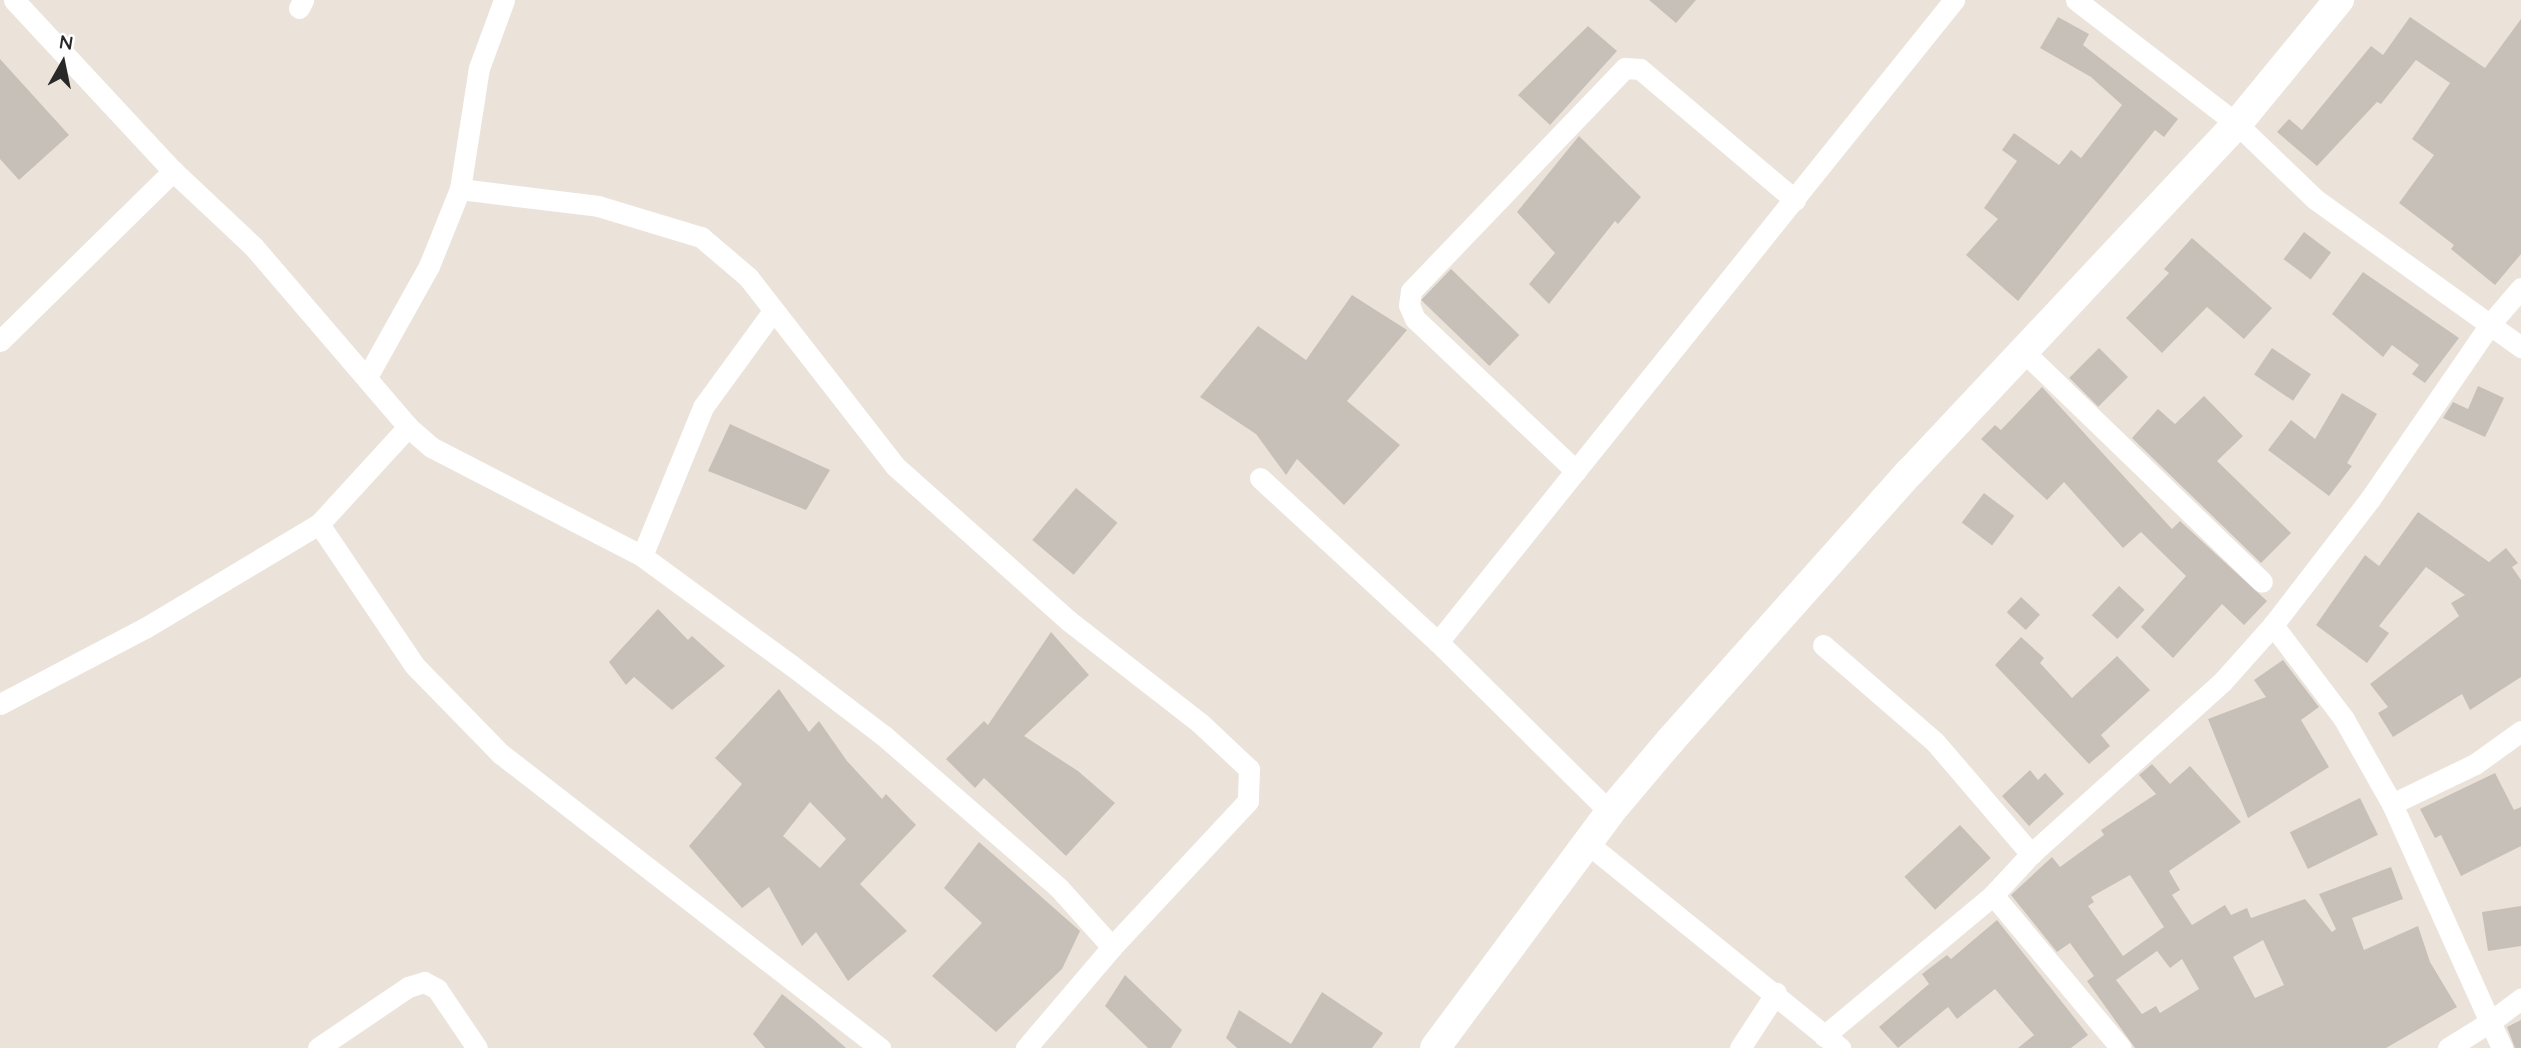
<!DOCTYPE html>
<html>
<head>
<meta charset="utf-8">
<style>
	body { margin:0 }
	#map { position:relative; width:2521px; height:1048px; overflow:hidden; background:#ebe3da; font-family:Quicksand,sans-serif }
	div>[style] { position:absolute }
	.building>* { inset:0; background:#c6c0b9; transform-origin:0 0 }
	.minor>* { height:21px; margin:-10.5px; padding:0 10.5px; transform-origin:10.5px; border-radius:10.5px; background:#fff }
	.secondary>* { height:30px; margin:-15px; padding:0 15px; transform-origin:15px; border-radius:15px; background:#fff }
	span { translate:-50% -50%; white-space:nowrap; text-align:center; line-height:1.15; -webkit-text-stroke:7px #fff; paint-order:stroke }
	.north { position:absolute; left:28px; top:28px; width:70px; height:70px; -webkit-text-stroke:5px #fff; paint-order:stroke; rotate:9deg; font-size:19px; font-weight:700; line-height:28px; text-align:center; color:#282828 }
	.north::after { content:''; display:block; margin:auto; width:24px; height:32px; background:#282828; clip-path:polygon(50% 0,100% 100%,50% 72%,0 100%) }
</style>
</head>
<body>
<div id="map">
	<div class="building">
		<div style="clip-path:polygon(1649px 0,1696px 0,1676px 23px)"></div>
		<div style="clip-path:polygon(2058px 17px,2089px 34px,2083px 45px,2178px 119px,2164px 137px,2155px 130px,2018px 301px,1966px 255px,1998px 219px,1984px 208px,2017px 161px,2002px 150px,2014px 133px,2059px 165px,2071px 150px,2081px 158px,2122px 105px,2091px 77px,2040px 48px)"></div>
		<div style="clip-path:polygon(2410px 17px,2485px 68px,2521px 19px,2521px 254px,2495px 285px,2451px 249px,2454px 245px,2399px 203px,2434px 155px,2412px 139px,2450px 83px,2416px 60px,2381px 104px,2377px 102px,2317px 166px,2277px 132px,2289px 119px,2302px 130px,2371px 46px,2383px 55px)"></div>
		<div style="clip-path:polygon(1588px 26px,1617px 51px,1550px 125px,1518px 95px)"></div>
		<div style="clip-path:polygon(0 59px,69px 135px,19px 180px,0 159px)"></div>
		<div style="clip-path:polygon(1579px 136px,1641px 197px,1618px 224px,1615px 221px,1549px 304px,1529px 284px,1555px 253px,1517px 212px)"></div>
		<div style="left:2304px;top:232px;width:34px;height:34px;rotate:37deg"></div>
		<div style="clip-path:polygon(2192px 238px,2272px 308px,2244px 339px,2207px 307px,2162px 353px,2126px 318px,2169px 273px,2164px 269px)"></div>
		<div style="left:1451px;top:269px;width:95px;height:43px;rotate:44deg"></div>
		<div style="clip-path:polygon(2363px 272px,2459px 338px,2425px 383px,2412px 374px,2419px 365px,2392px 345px,2383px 357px,2332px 314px)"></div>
		<div style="clip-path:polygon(1352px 295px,1407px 330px,1347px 401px,1400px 445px,1344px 505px,1297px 459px,1286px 475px,1256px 434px,1200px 397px,1258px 326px,1306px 360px)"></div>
		<div style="left:2099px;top:348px;width:41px;height:42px;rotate:45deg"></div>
		<div style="left:2272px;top:348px;width:47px;height:32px;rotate:34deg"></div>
		<div style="clip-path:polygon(2478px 386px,2504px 398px,2485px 437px,2443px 418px,2453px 402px,2468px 409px)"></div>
		<div style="clip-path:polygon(2042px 387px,2172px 529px,2180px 521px,2267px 601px,2244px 625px,2222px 604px,2173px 658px,2141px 627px,2186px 576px,2141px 532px,2123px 548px,2064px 482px,2047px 500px,1981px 439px,1995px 425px,2001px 430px)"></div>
		<div style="clip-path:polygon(2342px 393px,2377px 414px,2347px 463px,2352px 466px,2329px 496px,2268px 450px,2291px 420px,2315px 439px)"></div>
		<div style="clip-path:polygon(2204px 396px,2243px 436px,2217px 461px,2291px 533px,2261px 563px,2132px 438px,2158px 409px,2175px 424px)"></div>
		<div style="clip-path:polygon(730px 424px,830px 470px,806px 510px,708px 471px)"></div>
		<div style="left:1076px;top:488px;width:54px;height:68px;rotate:40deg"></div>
		<div style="left:1984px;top:493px;width:38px;height:37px;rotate:37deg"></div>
		<div style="clip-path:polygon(2418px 512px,2489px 562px,2506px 548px,2518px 563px,2512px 567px,2521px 580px,2521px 677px,2470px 710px,2462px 694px,2393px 737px,2378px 713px,2388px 707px,2370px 684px,2459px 616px,2451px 603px,2465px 595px,2426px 567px,2379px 626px,2389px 633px,2367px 663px,2316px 625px,2365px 555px,2379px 566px)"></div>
		<div style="left:2119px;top:586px;width:35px;height:40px;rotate:43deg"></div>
		<div style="left:2021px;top:597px;width:26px;height:21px;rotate:43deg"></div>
		<div style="clip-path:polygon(658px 609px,688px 640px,692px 636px,725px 666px,672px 710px,634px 677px,626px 685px,609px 662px)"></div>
		<div style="clip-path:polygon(1051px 632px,1089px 675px,1024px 736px,1078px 771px,1115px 803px,1066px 856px,984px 778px,975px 788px,946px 759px,984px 721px,988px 725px)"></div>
		<div style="clip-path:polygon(2021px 637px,2044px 658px,2040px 663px,2072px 698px,2117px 656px,2150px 690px,2101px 735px,2110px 746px,2089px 764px,1995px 665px)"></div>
		<div style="clip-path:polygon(2283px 660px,2319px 707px,2301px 720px,2329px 767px,2248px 818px,2208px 719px,2266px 697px,2254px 680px)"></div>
		<div style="clip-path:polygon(evenodd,779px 689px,809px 732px,819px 721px,847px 761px,882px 799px,886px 794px,916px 825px,860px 884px,907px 931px,848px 981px,816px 932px,802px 946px,769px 887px,742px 908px,689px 846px,742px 784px,715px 758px,779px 689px,810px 802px,846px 839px,820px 868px,783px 836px,810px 802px)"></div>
		<div style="clip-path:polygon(evenodd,2152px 764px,2170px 784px,2190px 766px,2241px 822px,2169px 871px,2180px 890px,2172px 895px,2192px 925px,2225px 905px,2231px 915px,2247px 908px,2251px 918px,2305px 899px,2332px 932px,2336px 929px,2319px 894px,2391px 867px,2403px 899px,2352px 918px,2364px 950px,2418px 926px,2430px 962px,2457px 1007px,2386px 1048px,2135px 1048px,2087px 981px,2094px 976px,2070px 943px,2057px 952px,2011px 895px,2052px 857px,2060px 867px,2104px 835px,2101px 830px,2156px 794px,2139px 775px,2152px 764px,2130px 875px,2164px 927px,2123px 956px,2088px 906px,2094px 902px,2091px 897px,2130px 875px,2152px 764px,2263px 940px,2284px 985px,2255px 998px,2233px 957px,2263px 940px,2152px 764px,2157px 951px,2170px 968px,2182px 959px,2199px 989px,2160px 1013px,2156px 1006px,2142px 1014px,2116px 980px,2157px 951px)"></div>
		<div style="clip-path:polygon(2030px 770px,2038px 780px,2045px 773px,2064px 794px,2029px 826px,2002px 796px)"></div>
		<div style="clip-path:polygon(2495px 773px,2514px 810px,2521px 807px,2521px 846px,2461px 876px,2441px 835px,2435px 838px,2420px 809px)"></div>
		<div style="left:2360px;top:798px;width:41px;height:78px;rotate:64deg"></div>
		<div style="left:1960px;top:825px;width:45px;height:76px;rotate:47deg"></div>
		<div style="clip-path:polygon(979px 842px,1080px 931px,1062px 969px,996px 1032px,932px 976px,982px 923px,944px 888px)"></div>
		<div style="clip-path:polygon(2521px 906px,2521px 946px,2488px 951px,2482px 912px)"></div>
		<div style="clip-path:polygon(1997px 920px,2088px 1035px,2071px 1048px,2018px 1048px,2034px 1035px,1995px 989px,1957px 1019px,1948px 1007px,1898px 1048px,1879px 1027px,1929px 984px,1922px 974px,1947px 955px,1951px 959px)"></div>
		<div style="clip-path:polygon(1125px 975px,1182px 1030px,1171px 1048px,1148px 1048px,1105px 1006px)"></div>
		<div style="clip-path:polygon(1322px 992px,1383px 1033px,1372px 1048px,1237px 1048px,1226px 1038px,1239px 1010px,1291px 1044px)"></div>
		<div style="clip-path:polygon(782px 994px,814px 1020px,846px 1048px,765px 1048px,753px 1034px)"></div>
		<div style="clip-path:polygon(2521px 1020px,2521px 1048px,2515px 1048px,2507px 1027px)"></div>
	</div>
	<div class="minor">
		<div style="left:14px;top:0;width:233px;rotate:47.1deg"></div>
		<div style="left:173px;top:171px;width:110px;rotate:43.2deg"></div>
		<div style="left:253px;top:246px;width:238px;rotate:49.4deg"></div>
		<div style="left:408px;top:427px;width:30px;rotate:41deg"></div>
		<div style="left:431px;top:447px;width:237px;rotate:27.3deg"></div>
		<div style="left:642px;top:556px;width:185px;rotate:36.2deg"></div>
		<div style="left:791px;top:665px;width:116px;rotate:37.3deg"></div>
		<div style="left:883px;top:735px;width:233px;rotate:41deg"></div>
		<div style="left:1059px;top:888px;width:79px;rotate:48.1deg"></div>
		<div style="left:2076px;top:0;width:203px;rotate:37.6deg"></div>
		<div style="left:2237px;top:124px;width:108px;rotate:43.9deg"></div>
		<div style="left:2315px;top:199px;width:254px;rotate:35.7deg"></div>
		<div style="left:299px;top:8px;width:9px;rotate:-63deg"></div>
		<div style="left:460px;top:189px;width:139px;rotate:7deg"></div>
		<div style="left:598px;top:206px;width:108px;rotate:16.8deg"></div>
		<div style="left:701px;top:237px;width:62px;rotate:40.4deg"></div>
		<div style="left:748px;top:277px;width:239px;rotate:52.1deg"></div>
		<div style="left:895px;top:466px;width:233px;rotate:41.7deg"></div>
		<div style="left:1069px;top:621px;width:166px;rotate:37.9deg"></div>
		<div style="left:1200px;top:723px;width:67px;rotate:43.2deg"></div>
		<div style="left:1249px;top:769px;width:32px;rotate:92deg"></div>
		<div style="left:1248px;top:801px;width:200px;rotate:133deg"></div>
		<div style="left:1112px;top:947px;width:133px;rotate:130.4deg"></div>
		<div style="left:0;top:341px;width:243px;rotate:-44.5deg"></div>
		<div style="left:2023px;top:351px;width:332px;rotate:44deg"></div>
		<div style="left:367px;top:377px;width:127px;rotate:-60.8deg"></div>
		<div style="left:429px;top:266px;width:83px;rotate:-68.1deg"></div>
		<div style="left:460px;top:189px;width:122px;rotate:-81.1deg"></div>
		<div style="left:479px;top:68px;width:72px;rotate:-69.8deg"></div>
		<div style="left:1576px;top:471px;width:221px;rotate:-136.6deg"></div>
		<div style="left:1415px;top:319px;width:15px;rotate:-113deg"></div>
		<div style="left:1409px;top:305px;width:14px;rotate:-82deg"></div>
		<div style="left:1411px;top:291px;width:309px;rotate:-46.2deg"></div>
		<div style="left:1625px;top:68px;width:15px;rotate:4deg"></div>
		<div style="left:1640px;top:69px;width:203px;rotate:40.2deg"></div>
		<div style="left:1260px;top:478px;width:242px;rotate:42.7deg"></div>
		<div style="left:1438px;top:642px;width:242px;rotate:44.7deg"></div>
		<div style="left:319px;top:524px;width:170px;rotate:56deg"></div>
		<div style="left:414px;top:665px;width:124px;rotate:45.7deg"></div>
		<div style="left:501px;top:754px;width:480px;rotate:37.8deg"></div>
		<div style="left:642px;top:556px;width:161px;rotate:-67.7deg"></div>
		<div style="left:703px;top:407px;width:119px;rotate:-53.9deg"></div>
		<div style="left:1438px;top:642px;width:824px;rotate:-51.21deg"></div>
		<div style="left:1823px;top:645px;width:148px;rotate:40.9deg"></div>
		<div style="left:1935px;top:742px;width:148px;rotate:49.4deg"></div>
		<div style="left:0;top:704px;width:164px;rotate:-27.7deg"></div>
		<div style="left:145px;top:628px;width:203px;rotate:-30.9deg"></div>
		<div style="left:319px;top:524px;width:132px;rotate:-47.5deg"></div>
		<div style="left:2521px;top:731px;width:57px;rotate:144.3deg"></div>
		<div style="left:2475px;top:764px;width:92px;rotate:154.3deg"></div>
		<div style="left:2392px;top:804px;width:239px;rotate:65.8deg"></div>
		<div style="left:2490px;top:1022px;width:39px;rotate:-37deg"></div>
		<div style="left:2392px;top:804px;width:98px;rotate:-119.5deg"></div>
		<div style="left:2344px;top:719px;width:118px;rotate:-127.1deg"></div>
		<div style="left:2273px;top:625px;width:159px;rotate:-52.4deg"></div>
		<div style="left:2370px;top:499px;width:214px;rotate:-55.5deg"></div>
		<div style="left:2491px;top:323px;width:46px;rotate:-49.4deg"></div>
		<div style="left:1587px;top:843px;width:326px;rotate:39deg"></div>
		<div style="left:1993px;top:895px;width:199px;rotate:50.1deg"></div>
		<div style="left:1824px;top:1036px;width:220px;rotate:-39.8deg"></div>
		<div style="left:1993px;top:895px;width:56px;rotate:-47.2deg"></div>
		<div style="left:2031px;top:854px;width:258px;rotate:-42deg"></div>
		<div style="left:2223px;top:681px;width:75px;rotate:-48.2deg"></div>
		<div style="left:318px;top:1048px;width:109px;rotate:-34.1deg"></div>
		<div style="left:408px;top:987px;width:17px;rotate:-17deg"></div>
		<div style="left:424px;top:982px;width:15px;rotate:28deg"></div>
		<div style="left:437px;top:989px;width:71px;rotate:55.9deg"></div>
		<div style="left:1740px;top:1048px;width:66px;rotate:-56.8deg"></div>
		<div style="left:2448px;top:1048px;width:49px;rotate:-31.8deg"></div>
		<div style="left:2490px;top:1022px;width:29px;rotate:65deg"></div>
	</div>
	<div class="secondary">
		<div style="left:1435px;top:1048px;width:294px;rotate:-53.4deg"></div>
		<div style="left:1610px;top:812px;width:93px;rotate:-49.8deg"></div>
		<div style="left:1670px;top:741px;width:361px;rotate:-48.3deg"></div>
		<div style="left:1910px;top:472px;width:478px;rotate:-46.8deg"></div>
		<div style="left:2237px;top:124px;width:161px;rotate:-50.6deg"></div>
	</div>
	<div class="north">N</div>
</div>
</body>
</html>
